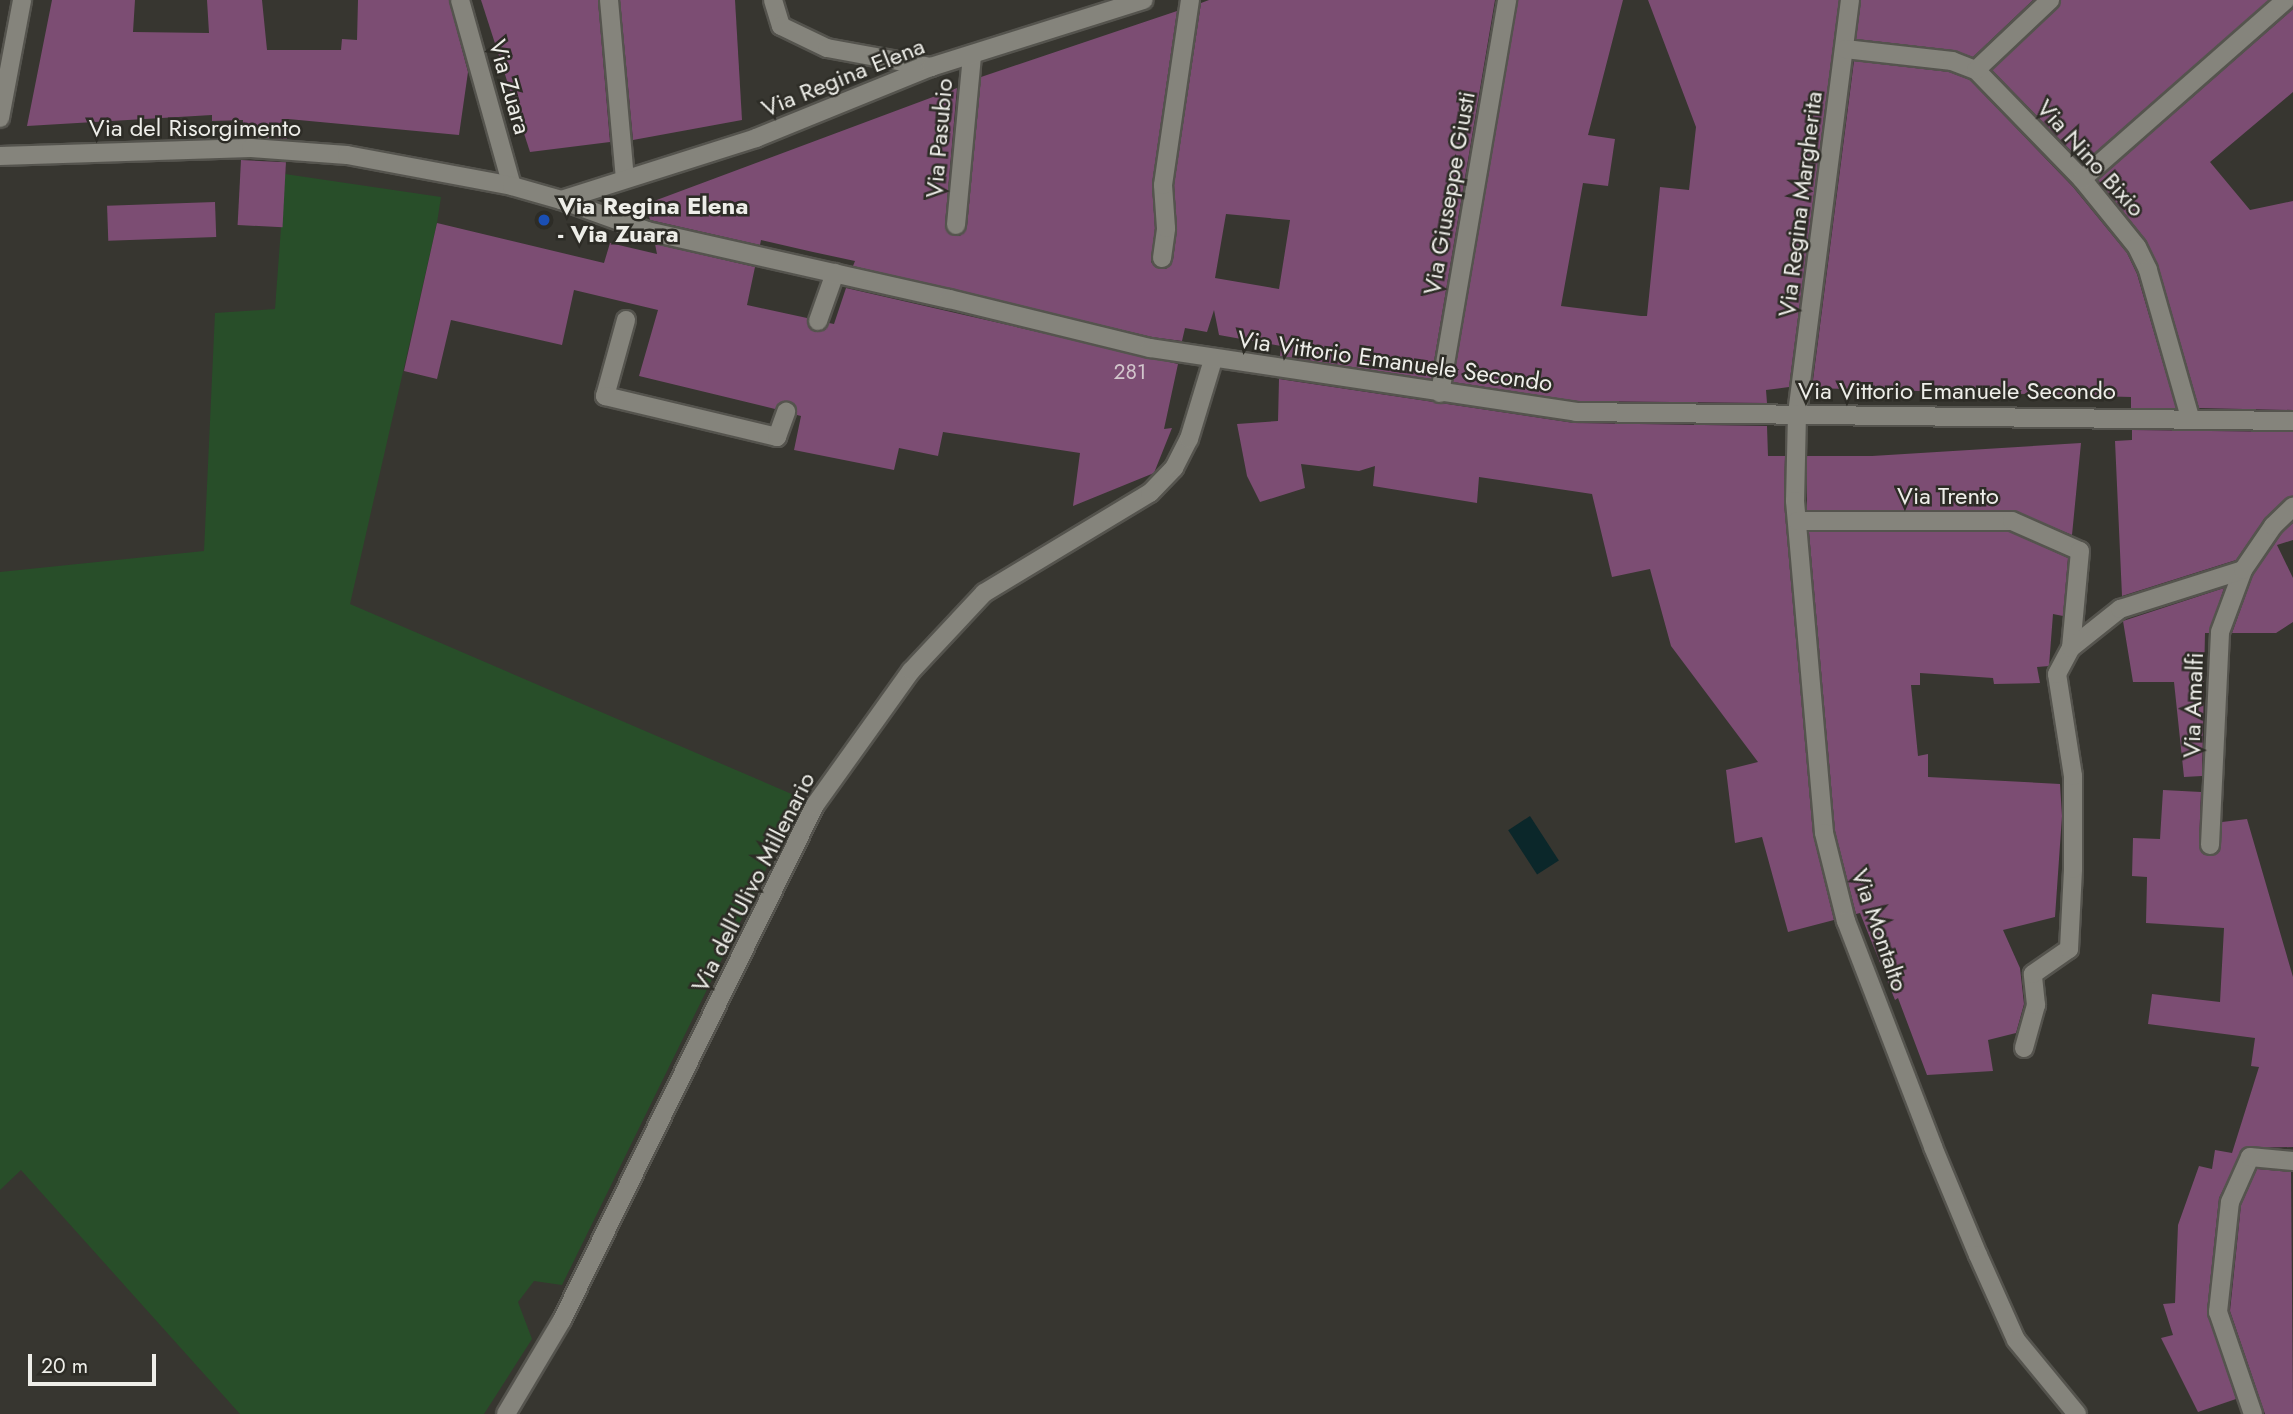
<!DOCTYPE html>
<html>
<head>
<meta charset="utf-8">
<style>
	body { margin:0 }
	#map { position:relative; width:2293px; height:1414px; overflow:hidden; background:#373630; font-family:Jost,sans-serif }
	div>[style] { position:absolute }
	.green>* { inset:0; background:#284e29 }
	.water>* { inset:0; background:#0b272a; transform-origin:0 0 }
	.building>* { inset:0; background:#7c4d73; transform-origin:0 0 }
	.roads { filter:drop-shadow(2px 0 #55544e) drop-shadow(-2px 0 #55544e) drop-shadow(0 2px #55544e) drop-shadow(0 -2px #55544e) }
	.service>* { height:18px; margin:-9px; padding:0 9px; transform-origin:9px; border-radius:9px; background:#85847c }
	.pedestrian>* { height:18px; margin:-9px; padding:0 9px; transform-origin:9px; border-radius:9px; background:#85847c }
	.minor>* { height:18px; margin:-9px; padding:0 9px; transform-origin:9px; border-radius:9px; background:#85847c }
	.tertiary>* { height:18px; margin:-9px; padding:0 9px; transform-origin:9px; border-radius:9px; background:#85847c }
	.dots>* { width:19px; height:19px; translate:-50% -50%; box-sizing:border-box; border:4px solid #2d2c26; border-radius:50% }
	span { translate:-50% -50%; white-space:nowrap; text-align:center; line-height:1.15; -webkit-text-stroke:5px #2d2c26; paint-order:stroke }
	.number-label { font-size:21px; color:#d2c6cc }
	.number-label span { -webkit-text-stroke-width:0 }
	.street-label { font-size:24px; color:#eeeee9 }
	.poi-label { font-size:24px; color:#eeeee9; font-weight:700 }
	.left { translate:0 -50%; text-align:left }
	.scale { position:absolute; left:28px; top:1354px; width:128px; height:32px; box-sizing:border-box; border:4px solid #eeeee9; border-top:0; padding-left:9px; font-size:21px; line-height:24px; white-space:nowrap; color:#eeeee9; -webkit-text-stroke:5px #2d2c26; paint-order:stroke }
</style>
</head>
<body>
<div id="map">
	<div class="green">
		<div style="clip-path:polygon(285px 174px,441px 197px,437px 223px,350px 604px,801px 798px,562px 1285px,534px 1281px,518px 1302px,532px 1339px,484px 1414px,240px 1414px,21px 1170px,0 1190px,0 572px,204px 551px,215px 313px,275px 309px)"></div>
	</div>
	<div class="water">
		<div style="left:1530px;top:816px;width:53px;height:26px;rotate:57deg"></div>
	</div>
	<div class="building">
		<div style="clip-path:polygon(52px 0,135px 0,133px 32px,209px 33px,207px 0,262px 0,267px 50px,341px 50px,342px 39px,357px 40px,358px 0,449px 0,468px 72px,459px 135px,288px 119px,287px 139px,242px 137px,243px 120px,212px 121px,212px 115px,27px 126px)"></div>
		<div style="clip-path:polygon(481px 0,598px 0,610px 142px,530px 152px)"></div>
		<div style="clip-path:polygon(620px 0,735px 0,742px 120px,633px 140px)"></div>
		<div style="clip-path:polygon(evenodd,1209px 0,1495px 0,1431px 379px,1280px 356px,1281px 346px,1219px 335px,1214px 310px,1207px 332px,1185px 328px,1182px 341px,1152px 337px,853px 266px,855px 261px,813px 252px,761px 240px,760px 245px,650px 220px,646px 204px,957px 88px,945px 224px,949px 234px,960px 236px,967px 226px,981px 77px,1177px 11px,1152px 184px,1155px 228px,1151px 262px,1156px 267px,1166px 269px,1173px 260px,1177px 229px,1174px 185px,1201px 3px,1209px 0,1226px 214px,1290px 220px,1279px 289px,1215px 278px,1226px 214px)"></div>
		<div style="clip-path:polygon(1518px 0,1623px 0,1588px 135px,1615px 139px,1608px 186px,1583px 183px,1561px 306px,1641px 316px,1647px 316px,1660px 187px,1689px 190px,1696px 127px,1648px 0,1839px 0,1789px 387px,1766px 390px,1767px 403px,1577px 401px,1453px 382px)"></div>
		<div style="clip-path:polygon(1861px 0,2033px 0,1973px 57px,1953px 50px,1856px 39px)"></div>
		<div style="clip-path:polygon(2061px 0,2269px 0,2083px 163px,1992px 70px,2058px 8px)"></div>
		<div style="clip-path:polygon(2293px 9px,2293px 92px,2210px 162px,2250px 210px,2293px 201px,2293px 410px,2199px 408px,2158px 265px,2146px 240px,2098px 180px)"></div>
		<div style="clip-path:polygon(1854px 61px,1949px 72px,1970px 80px,2073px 187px,2127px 253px,2137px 274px,2176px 408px,2131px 408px,2131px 397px,1812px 388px)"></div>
		<div style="left:241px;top:160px;width:45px;height:65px;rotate:3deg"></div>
		<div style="left:215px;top:202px;width:35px;height:108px;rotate:88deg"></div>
		<div style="clip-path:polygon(437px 223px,604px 263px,610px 243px,657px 254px,655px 244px,755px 267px,747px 305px,807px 318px,809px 328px,815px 332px,825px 330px,829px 323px,834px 324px,846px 288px,1178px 364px,1164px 429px,1172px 428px,1154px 473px,1073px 506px,1080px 453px,943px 432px,938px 456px,899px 448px,894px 470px,794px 450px,801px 416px,797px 415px,794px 404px,783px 401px,775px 409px,639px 376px,658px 310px,574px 290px,562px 345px,451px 320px,437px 379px,404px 371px)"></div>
		<div style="clip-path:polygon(1279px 379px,1574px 423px,1767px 426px,1768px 456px,1785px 456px,1784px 502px,1813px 834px,1834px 920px,1788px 932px,1762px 837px,1735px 843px,1726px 770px,1758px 762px,1671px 646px,1650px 569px,1612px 577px,1592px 494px,1479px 477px,1477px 503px,1373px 486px,1375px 466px,1359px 471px,1301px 464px,1305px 488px,1260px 502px,1247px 476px,1237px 424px,1278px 421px)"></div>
		<div style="clip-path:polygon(2132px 430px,2293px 432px,2293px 496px,2285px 499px,2265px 518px,2236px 560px,2122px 596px,2115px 441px,2132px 440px)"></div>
		<div style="clip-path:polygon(2081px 443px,2072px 535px,2012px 510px,1807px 510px,1807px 456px,1872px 456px)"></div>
		<div style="clip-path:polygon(2293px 523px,2293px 540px,2277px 545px,2293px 578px,2293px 622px,2276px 633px,2232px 633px,2253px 575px,2282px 533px)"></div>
		<div style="clip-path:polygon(1809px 532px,2010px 532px,2068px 558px,2063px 616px,2053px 614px,2049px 666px,2037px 667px,2040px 683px,1994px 684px,1993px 678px,1920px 673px,1920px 685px,1911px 685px,1918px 756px,1928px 754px,1928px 777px,2060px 784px,2062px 816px,2055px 917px,2003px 930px,2020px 968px,2024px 1004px,2016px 1033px,1988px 1040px,1993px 1071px,1927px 1075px,1898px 998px,1895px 1000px,1860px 913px,1856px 914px,1835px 831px)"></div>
		<div style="clip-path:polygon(2224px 588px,2209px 633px,2205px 633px,2202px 776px,2184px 777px,2174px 682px,2133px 682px,2123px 621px)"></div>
		<div style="clip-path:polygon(2163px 790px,2201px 792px,2199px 844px,2204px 855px,2215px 855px,2220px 851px,2222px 822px,2247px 819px,2293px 977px,2293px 1147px,2244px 1148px,2219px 1198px,2207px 1311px,2236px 1399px,2198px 1412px,2161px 1338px,2173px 1335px,2163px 1304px,2175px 1303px,2178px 1225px,2199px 1166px,2212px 1169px,2215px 1150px,2232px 1153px,2259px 1067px,2251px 1066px,2255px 1038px,2148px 1024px,2152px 994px,2220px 1002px,2224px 928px,2146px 923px,2147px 877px,2132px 876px,2133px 838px,2160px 839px)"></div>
		<div style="clip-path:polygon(2257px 1169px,2291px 1172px,2293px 1414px,2265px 1414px,2230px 1311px,2241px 1205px)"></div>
	</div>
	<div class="roads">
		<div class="service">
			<div style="left:626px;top:320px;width:79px;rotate:105.4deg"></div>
			<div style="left:605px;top:396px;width:177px;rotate:13.4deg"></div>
			<div style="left:777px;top:437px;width:27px;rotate:-70deg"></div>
			<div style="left:818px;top:321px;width:51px;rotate:-70.5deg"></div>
		</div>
		<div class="pedestrian">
			<div style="left:956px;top:225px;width:171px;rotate:-84.6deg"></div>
			<div style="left:1162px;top:258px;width:30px;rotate:-82deg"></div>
			<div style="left:1166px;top:228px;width:43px;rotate:-94deg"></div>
			<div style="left:1163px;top:185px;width:187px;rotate:-81.7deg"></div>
			<div style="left:2024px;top:1048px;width:45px;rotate:-74.4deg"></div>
			<div style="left:2036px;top:1005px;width:31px;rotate:-96deg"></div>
			<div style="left:2033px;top:974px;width:44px;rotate:-34.8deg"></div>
			<div style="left:2069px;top:949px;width:80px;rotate:-87.1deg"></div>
		</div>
		<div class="minor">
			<div style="left:460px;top:0;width:193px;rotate:74.4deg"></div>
			<div style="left:609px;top:0;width:179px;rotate:84.9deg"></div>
			<div style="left:773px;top:0;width:27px;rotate:73deg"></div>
			<div style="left:781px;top:26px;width:51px;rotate:25.6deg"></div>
			<div style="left:827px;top:48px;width:106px;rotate:10.4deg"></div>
			<div style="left:1850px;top:0;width:417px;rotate:97.3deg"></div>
			<div style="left:1797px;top:414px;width:87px;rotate:91.3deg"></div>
			<div style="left:1795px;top:501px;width:333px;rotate:85deg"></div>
			<div style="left:1824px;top:833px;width:91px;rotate:76deg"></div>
			<div style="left:1846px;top:921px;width:242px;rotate:68.9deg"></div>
			<div style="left:1933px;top:1147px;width:117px;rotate:67.4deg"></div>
			<div style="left:1978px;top:1255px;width:93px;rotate:65.9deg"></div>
			<div style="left:2016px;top:1340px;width:96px;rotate:50.5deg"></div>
			<div style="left:1845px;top:49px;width:108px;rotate:6.4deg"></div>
			<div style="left:1952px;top:61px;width:26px;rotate:21deg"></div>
			<div style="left:1976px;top:70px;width:152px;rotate:45.8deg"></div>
			<div style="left:2082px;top:179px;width:87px;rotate:51deg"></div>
			<div style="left:2137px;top:247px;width:25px;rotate:64deg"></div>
			<div style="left:2148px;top:270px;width:153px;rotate:74.1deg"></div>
			<div style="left:1976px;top:70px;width:102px;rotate:-43.4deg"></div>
			<div style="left:0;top:118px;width:120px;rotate:-79.4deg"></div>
			<div style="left:2082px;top:179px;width:271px;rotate:-41.3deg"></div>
			<div style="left:1440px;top:393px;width:399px;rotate:-80.3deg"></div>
			<div style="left:1797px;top:521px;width:215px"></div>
			<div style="left:2012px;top:521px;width:74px;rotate:23.8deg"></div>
			<div style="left:2080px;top:551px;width:97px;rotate:95.3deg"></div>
			<div style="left:2210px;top:845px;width:213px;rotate:-87.3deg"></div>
			<div style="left:2220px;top:632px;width:66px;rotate:-69.6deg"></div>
			<div style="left:2073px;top:869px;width:93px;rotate:-90deg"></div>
			<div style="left:2073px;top:776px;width:103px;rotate:-98.9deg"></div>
			<div style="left:2057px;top:674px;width:30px;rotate:-62deg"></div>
			<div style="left:2071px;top:648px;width:63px;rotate:-38.5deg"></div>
			<div style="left:2120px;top:609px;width:129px;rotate:-17.6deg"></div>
			<div style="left:2243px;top:570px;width:53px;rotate:-55.7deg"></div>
			<div style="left:2273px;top:526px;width:28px;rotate:-44deg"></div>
			<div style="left:506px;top:1414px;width:109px;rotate:-59.2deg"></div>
			<div style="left:562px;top:1320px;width:574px;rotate:-63.84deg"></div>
			<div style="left:815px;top:805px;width:165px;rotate:-54.4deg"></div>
			<div style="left:911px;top:671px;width:107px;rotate:-46.9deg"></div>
			<div style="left:984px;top:593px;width:194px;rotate:-31.1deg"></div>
			<div style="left:1150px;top:493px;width:35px;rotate:-46deg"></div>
			<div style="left:1174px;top:468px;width:33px;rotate:-63deg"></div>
			<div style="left:1189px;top:439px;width:83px;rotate:-73.1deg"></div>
			<div style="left:2253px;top:1414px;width:108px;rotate:-108.9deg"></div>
			<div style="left:2218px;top:1312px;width:111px;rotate:-83.8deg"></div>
			<div style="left:2230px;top:1202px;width:49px;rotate:-66deg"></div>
			<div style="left:2250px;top:1157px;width:43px;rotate:5.3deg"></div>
		</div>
		<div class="tertiary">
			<div style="left:0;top:156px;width:251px;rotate:-1.8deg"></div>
			<div style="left:251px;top:148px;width:96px;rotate:4.2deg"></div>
			<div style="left:347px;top:155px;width:168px;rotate:10.6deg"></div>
			<div style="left:512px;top:186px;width:51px;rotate:15.9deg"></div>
			<div style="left:561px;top:200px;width:91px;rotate:19.8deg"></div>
			<div style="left:647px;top:231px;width:310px;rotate:12.7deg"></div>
			<div style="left:949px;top:299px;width:207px;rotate:13.7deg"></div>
			<div style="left:1150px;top:348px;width:431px;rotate:8.5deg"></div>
			<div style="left:1576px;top:412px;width:717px;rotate:0.72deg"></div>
			<div style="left:561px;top:200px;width:205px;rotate:-17.6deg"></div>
			<div style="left:756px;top:138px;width:189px;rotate:-22.1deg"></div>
			<div style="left:931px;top:67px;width:223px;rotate:-17.5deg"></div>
		</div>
	</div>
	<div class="dots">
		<div style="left:544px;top:220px;background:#1a4fb4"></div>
	</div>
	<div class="number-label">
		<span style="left:1130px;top:372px">281</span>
	</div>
	<div class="street-label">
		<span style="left:843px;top:77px;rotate:-22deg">Via Regina Elena</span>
		<span style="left:510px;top:87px;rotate:74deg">Via Zuara</span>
		<span style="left:195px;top:128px">Via del Risorgimento</span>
		<span style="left:939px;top:138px;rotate:-85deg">Via Pasubio</span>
		<span style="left:2091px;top:158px;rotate:48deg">Via Nino Bixio</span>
		<span style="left:1449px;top:193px;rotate:-80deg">Via Giuseppe Giusti</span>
		<span style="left:1800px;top:204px;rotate:-83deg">Via Regina Margherita</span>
		<span style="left:1395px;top:361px;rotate:8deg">Via Vittorio Emanuele Secondo</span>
		<span style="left:1957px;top:391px">Via Vittorio Emanuele Secondo</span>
		<span style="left:1948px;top:496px">Via Trento</span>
		<span style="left:2193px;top:705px;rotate:-88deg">Via Amalfi</span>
		<span style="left:753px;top:882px;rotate:-63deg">Via dell'Ulivo Millenario</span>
		<span style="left:1880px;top:930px;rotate:71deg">Via Montalto</span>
	</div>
	<div class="poi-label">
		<span class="left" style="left:558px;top:220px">Via Regina Elena<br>- Via Zuara</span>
	</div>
	<div class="scale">20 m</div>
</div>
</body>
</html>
